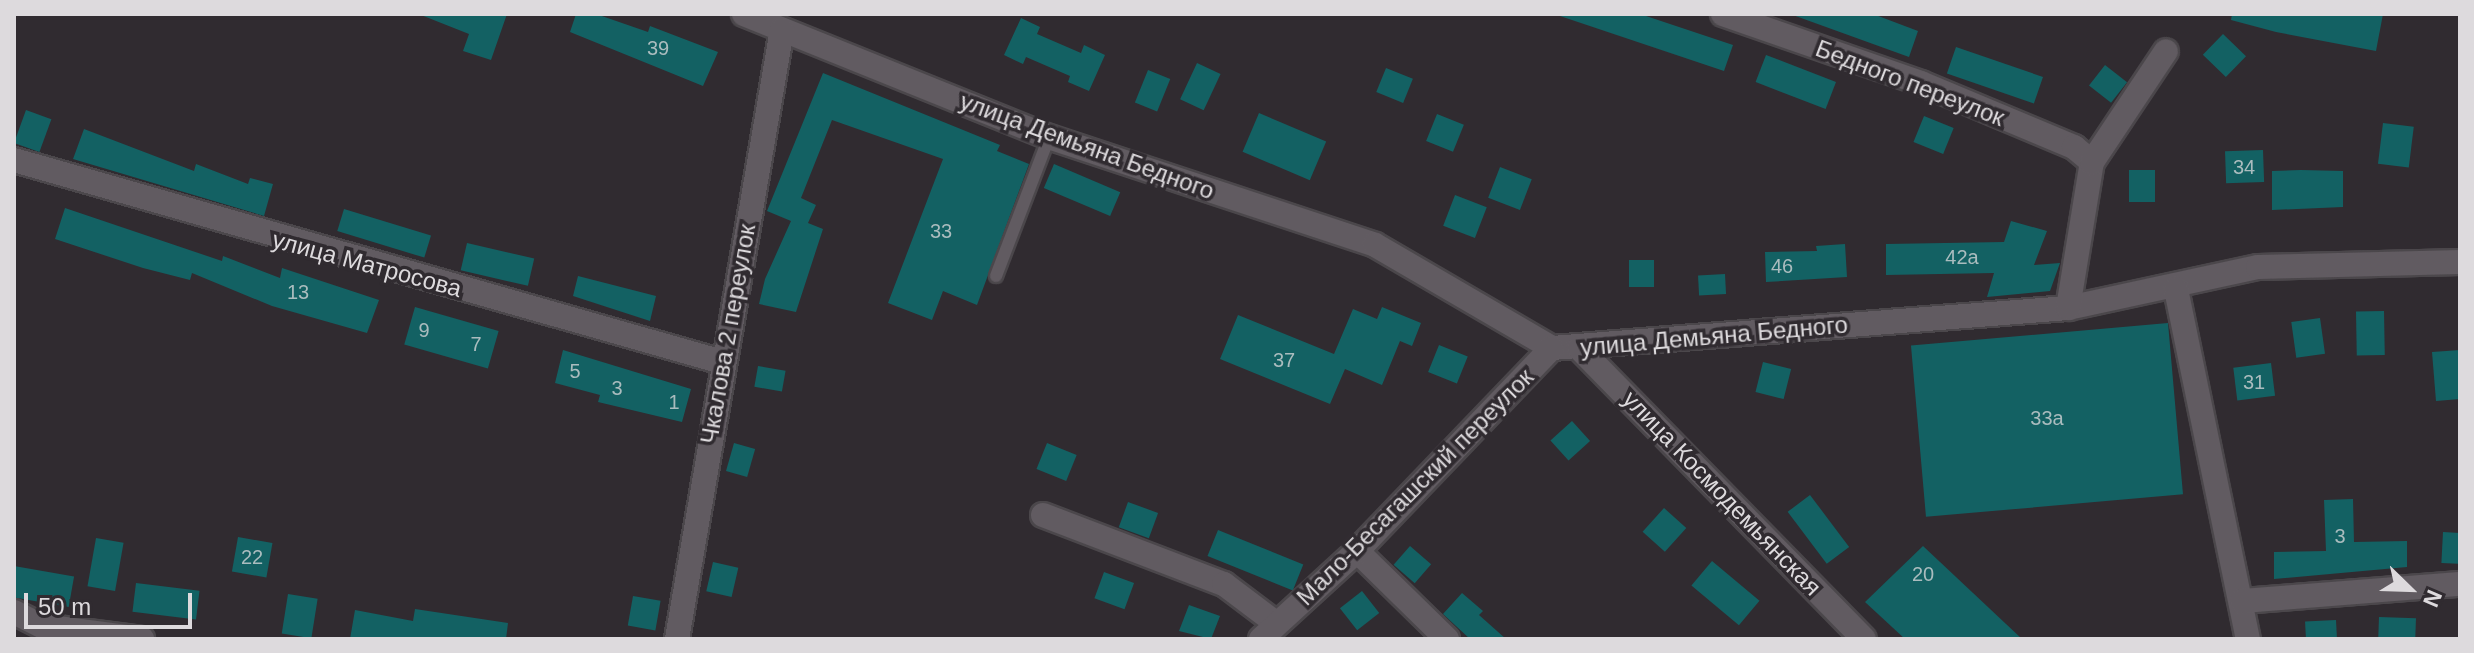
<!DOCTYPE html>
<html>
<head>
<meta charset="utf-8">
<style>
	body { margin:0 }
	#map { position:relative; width:2474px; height:653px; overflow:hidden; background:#302b30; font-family:Arial,sans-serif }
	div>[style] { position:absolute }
	.building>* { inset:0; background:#136163; transform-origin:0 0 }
	.roads { filter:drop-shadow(2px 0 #4b474b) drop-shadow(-2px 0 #4b474b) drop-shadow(0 2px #4b474b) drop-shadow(0 -2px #4b474b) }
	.lane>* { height:12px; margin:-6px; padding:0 6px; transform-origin:6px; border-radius:6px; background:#615b61 }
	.street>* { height:24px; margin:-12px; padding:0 12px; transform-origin:12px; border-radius:12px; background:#615b61 }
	span { translate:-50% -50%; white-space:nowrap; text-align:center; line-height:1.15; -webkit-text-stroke:7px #302b30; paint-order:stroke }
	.number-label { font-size:20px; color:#aabcbe }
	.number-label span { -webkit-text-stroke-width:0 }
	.street-label { font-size:24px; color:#dddadd }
	.frame { position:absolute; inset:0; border:16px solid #dddadd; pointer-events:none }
	.north { position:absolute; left:2370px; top:549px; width:80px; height:80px; -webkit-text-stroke:6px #302b30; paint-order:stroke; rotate:113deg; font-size:22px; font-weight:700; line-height:32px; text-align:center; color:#dddadd }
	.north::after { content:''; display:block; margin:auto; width:28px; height:36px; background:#dddadd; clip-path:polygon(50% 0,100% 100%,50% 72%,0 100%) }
	.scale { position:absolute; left:24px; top:593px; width:168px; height:36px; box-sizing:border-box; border:4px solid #dddadd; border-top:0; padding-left:10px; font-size:24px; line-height:28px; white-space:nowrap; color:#dddadd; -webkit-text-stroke:6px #302b30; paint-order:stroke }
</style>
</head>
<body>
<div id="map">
	<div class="building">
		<div style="clip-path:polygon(507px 14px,491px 60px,463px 51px,469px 34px,421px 15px)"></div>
		<div style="clip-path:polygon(576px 14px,596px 14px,648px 32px,650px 26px,718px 52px,703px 86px,570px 32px)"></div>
		<div style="clip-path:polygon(1640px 14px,1733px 45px,1724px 71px,1560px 16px)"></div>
		<div style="clip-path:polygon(1790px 14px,1873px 14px,1918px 31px,1909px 57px)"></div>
		<div style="clip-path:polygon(2232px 14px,2383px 14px,2376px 51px,2276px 32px,2231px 20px)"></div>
		<div style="clip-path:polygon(1021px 18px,1040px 27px,1037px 34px,1081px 53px,1084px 45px,1105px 55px,1089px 91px,1068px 82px,1070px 76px,1026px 57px,1023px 64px,1004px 55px)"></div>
		<div style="left:2223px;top:34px;width:32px;height:29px;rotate:44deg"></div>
		<div style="left:1956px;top:47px;width:92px;height:28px;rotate:19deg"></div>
		<div style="left:1766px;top:55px;width:75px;height:29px;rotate:21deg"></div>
		<div style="left:1197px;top:63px;width:26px;height:40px;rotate:25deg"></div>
		<div style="left:2105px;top:65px;width:28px;height:26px;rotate:38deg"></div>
		<div style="left:1386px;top:68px;width:29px;height:26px;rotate:22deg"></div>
		<div style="left:1148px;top:70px;width:24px;height:35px;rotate:22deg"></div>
		<div style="clip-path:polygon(823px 73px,1000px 145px,997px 151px,1029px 164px,977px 305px,943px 291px,932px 320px,888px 303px,943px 159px,832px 120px,801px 198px,816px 205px,808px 223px,823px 229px,796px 312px,759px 304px,765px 279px,791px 221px,767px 211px)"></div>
		<div style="left:26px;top:110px;width:27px;height:35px;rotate:20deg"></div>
		<div style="left:1259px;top:113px;width:73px;height:42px;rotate:23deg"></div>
		<div style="left:1437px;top:114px;width:29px;height:29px;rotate:22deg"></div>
		<div style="left:1924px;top:116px;width:32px;height:28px;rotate:22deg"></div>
		<div style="left:2383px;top:123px;width:31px;height:41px;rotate:7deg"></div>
		<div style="clip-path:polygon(84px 129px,194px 171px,196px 164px,248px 184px,250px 178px,273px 184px,264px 216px,73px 159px)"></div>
		<div style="left:2263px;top:150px;width:32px;height:38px;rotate:88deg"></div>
		<div style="left:1054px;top:164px;width:72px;height:26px;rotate:23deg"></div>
		<div style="left:1500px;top:167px;width:34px;height:33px;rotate:21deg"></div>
		<div style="left:2155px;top:170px;width:32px;height:26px;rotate:90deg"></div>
		<div style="clip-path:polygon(2301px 170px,2343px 171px,2343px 207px,2272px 210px,2272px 171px)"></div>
		<div style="left:1455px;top:195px;width:34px;height:33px;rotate:21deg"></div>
		<div style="clip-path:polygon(65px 208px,222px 261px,223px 256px,280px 278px,282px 268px,379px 300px,367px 333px,272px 306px,192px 273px,190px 280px,143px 268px,55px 239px)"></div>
		<div style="left:344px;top:209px;width:91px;height:23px;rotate:17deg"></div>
		<div style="clip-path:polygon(2011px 221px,2047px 231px,2034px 265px,2060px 263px,2050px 291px,1987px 297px,1994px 273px,1886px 275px,1886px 244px,2004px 242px)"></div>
		<div style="left:467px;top:243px;width:69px;height:28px;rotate:13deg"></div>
		<div style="clip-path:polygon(1845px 244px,1847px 277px,1766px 282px,1765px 252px,1817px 251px,1816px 246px)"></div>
		<div style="left:1654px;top:260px;width:27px;height:25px;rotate:90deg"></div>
		<div style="left:1725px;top:274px;width:20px;height:27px;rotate:87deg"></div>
		<div style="clip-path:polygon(578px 276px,656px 296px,650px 321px,573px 296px)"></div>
		<div style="left:415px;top:307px;width:87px;height:39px;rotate:16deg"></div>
		<div style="clip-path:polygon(1382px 307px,1421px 323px,1412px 346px,1400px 341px,1382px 385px,1345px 369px,1330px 404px,1220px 359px,1238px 315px,1334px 354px,1353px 309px,1377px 319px)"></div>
		<div style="left:2384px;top:311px;width:44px;height:28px;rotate:89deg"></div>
		<div style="left:2320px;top:318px;width:36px;height:29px;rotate:82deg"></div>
		<div style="left:2168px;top:323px;width:172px;height:258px;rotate:85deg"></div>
		<div style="left:1439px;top:345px;width:31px;height:29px;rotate:22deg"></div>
		<div style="clip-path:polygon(563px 350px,691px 389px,682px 422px,598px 402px,600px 395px,555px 383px)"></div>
		<div style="clip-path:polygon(2460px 350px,2460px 399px,2436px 401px,2432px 352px)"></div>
		<div style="left:1763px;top:362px;width:29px;height:31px;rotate:14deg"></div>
		<div style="left:2271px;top:363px;width:33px;height:38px;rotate:83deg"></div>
		<div style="left:758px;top:366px;width:28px;height:21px;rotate:10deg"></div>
		<div style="left:1572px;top:421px;width:27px;height:29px;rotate:48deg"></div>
		<div style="left:734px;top:443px;width:22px;height:29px;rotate:16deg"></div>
		<div style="left:1047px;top:443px;width:32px;height:28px;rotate:22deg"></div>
		<div style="left:1810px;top:495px;width:65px;height:28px;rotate:53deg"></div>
		<div style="clip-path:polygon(2353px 499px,2354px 542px,2407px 541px,2407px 567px,2274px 579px,2274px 552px,2326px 551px,2324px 500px)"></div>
		<div style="left:1128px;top:502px;width:32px;height:27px;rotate:20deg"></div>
		<div style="left:1664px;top:508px;width:30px;height:32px;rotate:42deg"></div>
		<div style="left:1218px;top:530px;width:92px;height:28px;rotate:22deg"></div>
		<div style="left:2443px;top:532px;width:17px;height:31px;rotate:3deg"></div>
		<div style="left:238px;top:537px;width:35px;height:35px;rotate:10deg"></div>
		<div style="left:96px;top:538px;width:28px;height:49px;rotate:10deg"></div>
		<div style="left:1410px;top:546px;width:28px;height:25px;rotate:41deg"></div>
		<div style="clip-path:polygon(1923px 546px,2022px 639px,1905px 639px,1865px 602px)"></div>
		<div style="left:1712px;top:561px;width:62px;height:32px;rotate:40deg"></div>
		<div style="left:713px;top:562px;width:26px;height:30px;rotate:13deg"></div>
		<div style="left:14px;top:566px;width:61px;height:31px;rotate:10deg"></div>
		<div style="left:1104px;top:572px;width:32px;height:28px;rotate:20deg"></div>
		<div style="left:136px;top:583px;width:64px;height:29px;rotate:7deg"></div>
		<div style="left:1362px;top:591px;width:28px;height:28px;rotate:52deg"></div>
		<div style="clip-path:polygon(1462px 593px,1483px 611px,1479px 615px,1506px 639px,1470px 639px,1443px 614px)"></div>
		<div style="left:288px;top:594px;width:30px;height:40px;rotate:9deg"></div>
		<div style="left:633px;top:596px;width:28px;height:30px;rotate:10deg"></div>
		<div style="clip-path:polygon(1189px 605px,1220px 616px,1211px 639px,1179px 631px)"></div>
		<div style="clip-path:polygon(415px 609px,508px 623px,506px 639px,350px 639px,355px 610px,413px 621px)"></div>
		<div style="left:2379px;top:617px;width:37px;height:22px;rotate:2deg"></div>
		<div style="left:2336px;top:620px;width:19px;height:31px;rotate:87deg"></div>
	</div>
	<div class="roads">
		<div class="lane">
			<div style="left:996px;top:276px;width:149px;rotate:-69.1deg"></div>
		</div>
		<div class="street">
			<div style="left:744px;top:14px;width:329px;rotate:22deg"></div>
			<div style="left:1049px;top:137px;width:343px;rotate:18.3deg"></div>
			<div style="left:1375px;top:245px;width:205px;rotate:30.2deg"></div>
			<div style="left:1552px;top:348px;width:518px;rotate:-4.43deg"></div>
			<div style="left:2068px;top:308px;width:194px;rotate:-12.2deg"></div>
			<div style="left:2258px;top:267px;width:202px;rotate:-1.4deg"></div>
			<div style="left:1723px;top:14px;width:210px;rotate:19.2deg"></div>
			<div style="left:1921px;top:83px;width:166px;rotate:22.7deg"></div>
			<div style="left:2074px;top:147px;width:23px;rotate:40deg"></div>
			<div style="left:14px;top:160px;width:736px;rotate:15.92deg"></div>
			<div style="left:2176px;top:289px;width:357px;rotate:78.4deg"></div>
			<div style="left:2068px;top:308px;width:148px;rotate:-80.7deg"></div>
			<div style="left:2092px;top:162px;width:133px;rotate:-56.3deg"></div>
			<div style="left:1579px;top:348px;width:407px;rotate:45.6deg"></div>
			<div style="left:1043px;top:515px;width:194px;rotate:20.9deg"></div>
			<div style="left:1224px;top:584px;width:66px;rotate:37deg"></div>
			<div style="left:1357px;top:551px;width:126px;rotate:44.4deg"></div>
			<div style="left:2242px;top:601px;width:219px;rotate:-4.5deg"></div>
			<div style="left:14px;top:612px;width:31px;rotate:27deg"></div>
			<div style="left:42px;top:626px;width:101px;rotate:7.4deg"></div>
			<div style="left:677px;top:639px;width:618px;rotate:-80.22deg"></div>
			<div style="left:1261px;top:639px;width:130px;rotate:-42.5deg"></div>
			<div style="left:1357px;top:551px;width:281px;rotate:-46.2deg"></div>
		</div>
	</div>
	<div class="number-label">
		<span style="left:658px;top:48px">39</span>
		<span style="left:2244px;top:167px">34</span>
		<span style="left:941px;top:231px">33</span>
		<span style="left:1962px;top:257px">42а</span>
		<span style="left:1782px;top:266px">46</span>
		<span style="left:298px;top:292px">13</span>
		<span style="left:424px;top:330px">9</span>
		<span style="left:476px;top:344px">7</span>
		<span style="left:1284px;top:360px">37</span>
		<span style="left:575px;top:371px">5</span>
		<span style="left:2254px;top:382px">31</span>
		<span style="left:617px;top:388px">3</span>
		<span style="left:674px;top:402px">1</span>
		<span style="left:2047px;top:418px">33а</span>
		<span style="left:2340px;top:536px">3</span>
		<span style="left:252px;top:557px">22</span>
		<span style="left:1923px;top:574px">20</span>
	</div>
	<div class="street-label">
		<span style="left:1910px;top:83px;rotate:21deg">Бедного переулок</span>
		<span style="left:1087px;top:146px;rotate:20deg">улица Демьяна Бедного</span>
		<span style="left:367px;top:264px;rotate:15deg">улица Матросова</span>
		<span style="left:728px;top:334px;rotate:-80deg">Чкалова 2 переулок</span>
		<span style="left:1714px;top:336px;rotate:-5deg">улица Демьяна Бедного</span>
		<span style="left:1415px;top:487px;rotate:-45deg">Мало-Бесагашский переулок</span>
		<span style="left:1722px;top:493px;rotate:46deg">улица Космодемьянская</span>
	</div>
	<div class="frame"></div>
	<div class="north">N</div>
	<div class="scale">50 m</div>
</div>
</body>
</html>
